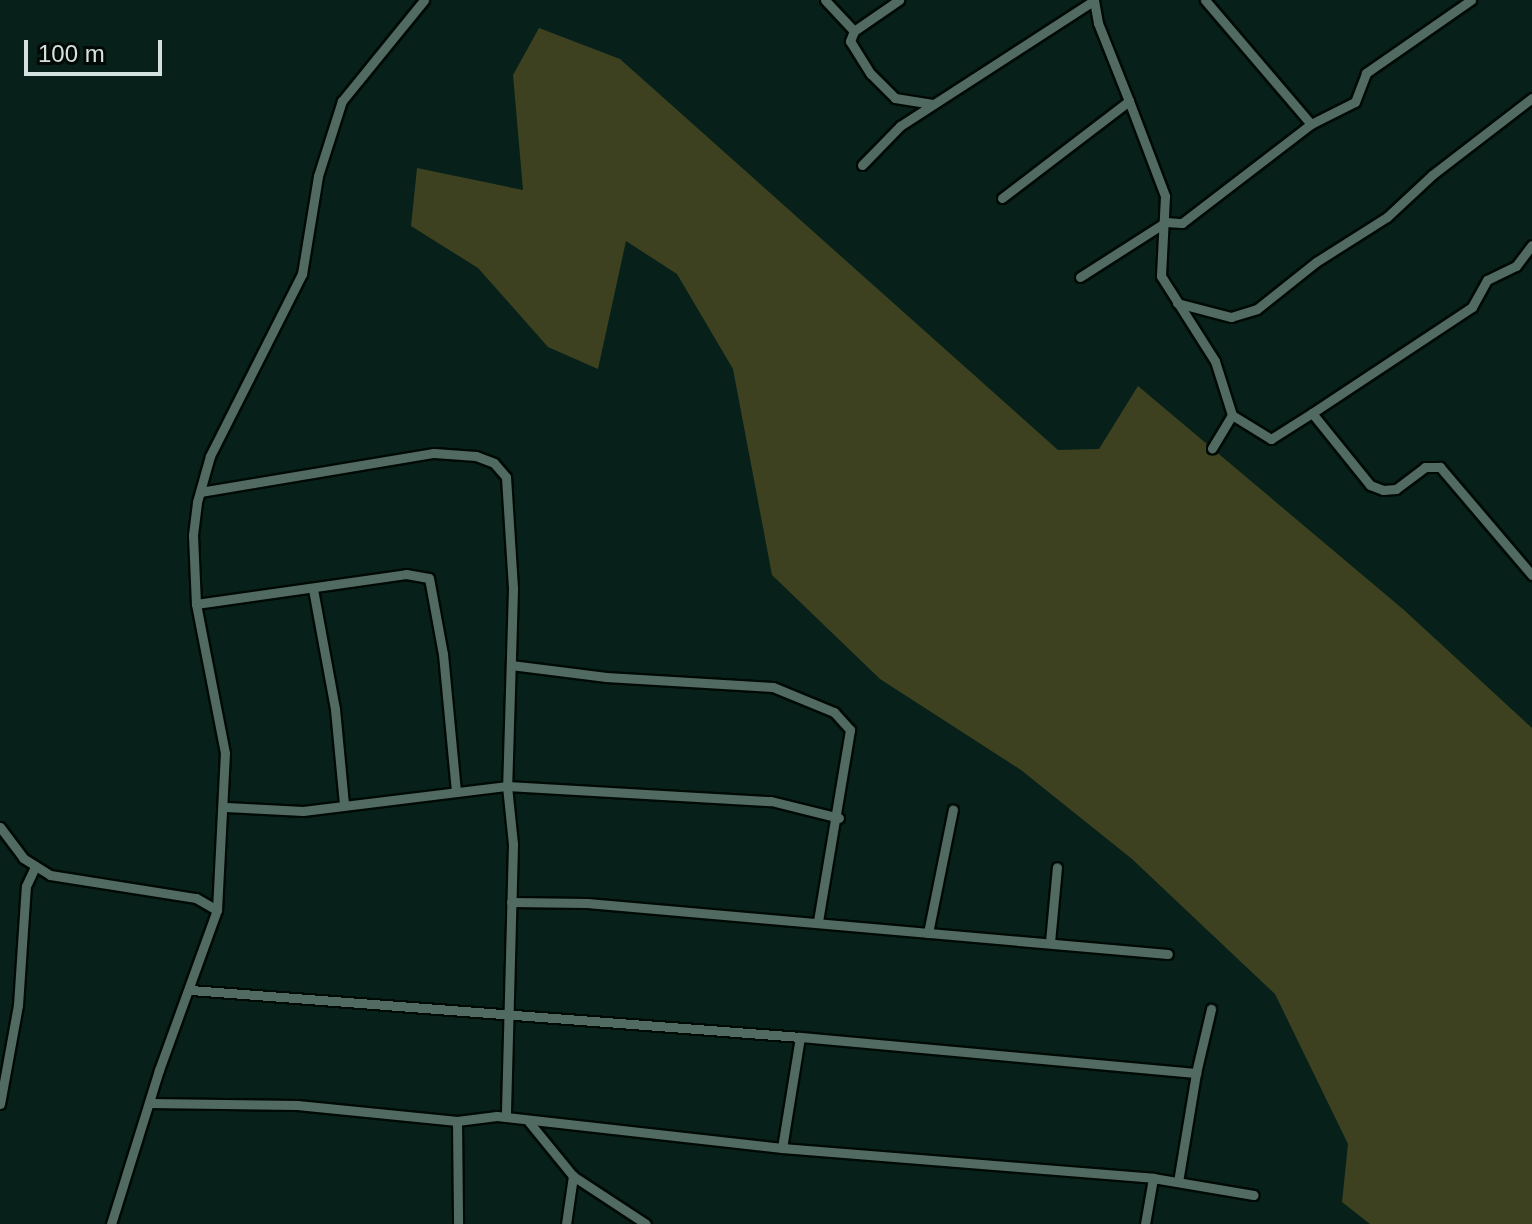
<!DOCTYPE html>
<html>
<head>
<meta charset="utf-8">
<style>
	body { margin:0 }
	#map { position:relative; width:1532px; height:1224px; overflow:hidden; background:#07211a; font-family:Helvetica,sans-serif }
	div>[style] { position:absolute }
	.green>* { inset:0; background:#3d411f }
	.roads { filter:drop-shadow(2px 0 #000a05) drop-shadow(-2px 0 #000a05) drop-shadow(0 2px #000a05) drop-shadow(0 -2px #000a05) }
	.minor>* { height:9px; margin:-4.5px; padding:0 4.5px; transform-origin:4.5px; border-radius:4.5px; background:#516b62 }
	span { translate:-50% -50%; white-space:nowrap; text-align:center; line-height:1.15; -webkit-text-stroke:7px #020906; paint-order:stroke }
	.scale { position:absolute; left:24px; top:40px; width:138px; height:36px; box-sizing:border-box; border:4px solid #d3e2dc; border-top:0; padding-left:10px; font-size:24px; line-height:28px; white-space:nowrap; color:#d3e2dc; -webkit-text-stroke:6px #020906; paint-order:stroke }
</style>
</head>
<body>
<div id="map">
	<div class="green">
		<div style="clip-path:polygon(539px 28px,620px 59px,1058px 450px,1099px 449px,1138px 386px,1404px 610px,1532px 728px,1532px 1224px,1370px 1224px,1342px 1202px,1348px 1144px,1275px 994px,1132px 859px,1021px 770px,880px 679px,772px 575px,733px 369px,677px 274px,626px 241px,598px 369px,548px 347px,478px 268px,411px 226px,417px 168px,523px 190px,513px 75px)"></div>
	</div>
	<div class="roads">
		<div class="minor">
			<div style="left:825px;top:0;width:42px;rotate:46.9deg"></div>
			<div style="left:854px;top:31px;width:11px;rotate:112deg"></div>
			<div style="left:850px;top:41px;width:39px;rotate:58deg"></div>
			<div style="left:871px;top:74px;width:34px;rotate:45deg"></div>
			<div style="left:895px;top:98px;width:38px;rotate:9deg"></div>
			<div style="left:1205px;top:0;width:163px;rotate:49.5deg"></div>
			<div style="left:854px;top:31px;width:55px;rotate:-34.6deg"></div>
			<div style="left:1129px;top:101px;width:102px;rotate:69.2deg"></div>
			<div style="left:1165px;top:196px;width:80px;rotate:92.9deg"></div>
			<div style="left:1161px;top:276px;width:101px;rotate:57.6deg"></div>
			<div style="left:1215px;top:361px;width:57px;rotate:72.5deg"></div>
			<div style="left:1232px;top:415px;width:39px;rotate:121deg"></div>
			<div style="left:862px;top:165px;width:54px;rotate:-45.7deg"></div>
			<div style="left:900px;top:126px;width:230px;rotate:-32.9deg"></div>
			<div style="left:1002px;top:198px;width:160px;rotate:-37.4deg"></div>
			<div style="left:1129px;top:101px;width:84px;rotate:-111.7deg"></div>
			<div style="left:1098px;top:23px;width:23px;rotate:-100deg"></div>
			<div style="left:1080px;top:277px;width:102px;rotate:-32.6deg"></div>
			<div style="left:1166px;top:222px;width:16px;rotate:4deg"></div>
			<div style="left:1182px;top:223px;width:163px;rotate:-37.5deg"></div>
			<div style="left:1311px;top:124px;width:49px;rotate:-26.6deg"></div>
			<div style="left:1355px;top:102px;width:31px;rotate:-69deg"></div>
			<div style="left:1366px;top:73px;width:128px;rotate:-34.8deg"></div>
			<div style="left:1177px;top:303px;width:56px;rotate:14.5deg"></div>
			<div style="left:1231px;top:317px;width:27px;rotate:-17deg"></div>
			<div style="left:1257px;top:309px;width:75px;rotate:-38.5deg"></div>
			<div style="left:1316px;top:262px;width:84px;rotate:-32.4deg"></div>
			<div style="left:1387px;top:217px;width:62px;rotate:-43deg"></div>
			<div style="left:1432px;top:175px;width:126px;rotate:-37.6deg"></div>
			<div style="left:1312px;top:413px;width:192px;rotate:-33.5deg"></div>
			<div style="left:1472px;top:307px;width:31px;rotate:-61deg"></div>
			<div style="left:1487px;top:280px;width:32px;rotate:-26deg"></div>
			<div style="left:1516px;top:266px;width:26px;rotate:-53deg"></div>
			<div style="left:1232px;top:415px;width:46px;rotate:31.6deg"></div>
			<div style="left:1271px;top:439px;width:49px;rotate:-32.4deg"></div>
			<div style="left:1312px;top:413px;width:92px;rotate:51.1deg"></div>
			<div style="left:1370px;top:485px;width:14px;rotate:21deg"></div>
			<div style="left:1383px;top:490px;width:13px;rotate:-4deg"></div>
			<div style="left:1396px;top:489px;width:36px;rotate:-37deg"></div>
			<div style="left:1425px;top:467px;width:15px"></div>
			<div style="left:1440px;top:467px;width:142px;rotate:49.6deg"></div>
			<div style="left:200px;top:492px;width:237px;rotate:-9.5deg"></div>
			<div style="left:434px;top:453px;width:42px;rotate:4.1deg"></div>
			<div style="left:476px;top:456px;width:19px;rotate:21deg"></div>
			<div style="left:494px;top:463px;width:18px;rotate:49deg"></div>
			<div style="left:506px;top:477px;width:112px;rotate:86.4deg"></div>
			<div style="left:513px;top:589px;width:197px;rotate:91.7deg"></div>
			<div style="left:507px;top:786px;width:264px;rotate:3.3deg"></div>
			<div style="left:771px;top:801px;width:70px;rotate:14deg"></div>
			<div style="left:313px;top:589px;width:122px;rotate:79.6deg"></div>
			<div style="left:335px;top:709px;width:96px;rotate:84.6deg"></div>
			<div style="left:196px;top:604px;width:212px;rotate:-8.1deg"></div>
			<div style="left:406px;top:574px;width:23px;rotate:10deg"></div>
			<div style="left:429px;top:578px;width:77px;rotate:79.6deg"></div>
			<div style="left:443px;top:654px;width:138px;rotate:84.6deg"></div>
			<div style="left:511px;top:665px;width:96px;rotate:7.2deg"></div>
			<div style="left:606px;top:677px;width:167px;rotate:3.4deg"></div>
			<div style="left:773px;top:687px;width:66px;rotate:22.3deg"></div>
			<div style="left:834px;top:712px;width:24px;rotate:48deg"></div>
			<div style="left:850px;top:730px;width:195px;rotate:99.5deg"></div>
			<div style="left:226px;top:807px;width:77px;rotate:3deg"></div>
			<div style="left:303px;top:811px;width:206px;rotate:-7deg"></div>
			<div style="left:507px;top:786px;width:58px;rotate:84.1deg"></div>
			<div style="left:513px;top:844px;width:273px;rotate:91.5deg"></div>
			<div style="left:0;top:827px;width:39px;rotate:53deg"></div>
			<div style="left:23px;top:858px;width:32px;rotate:32deg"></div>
			<div style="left:50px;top:875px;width:148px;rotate:9deg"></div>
			<div style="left:196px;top:898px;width:24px;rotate:30deg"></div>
			<div style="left:511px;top:902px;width:76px;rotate:0.8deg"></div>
			<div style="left:587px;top:903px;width:583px;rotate:5.02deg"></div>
			<div style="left:928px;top:933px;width:126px;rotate:-78.6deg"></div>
			<div style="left:1050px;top:942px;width:75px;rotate:-84.7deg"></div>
			<div style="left:191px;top:990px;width:611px;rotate:4.41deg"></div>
			<div style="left:800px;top:1037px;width:112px;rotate:99.2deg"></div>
			<div style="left:800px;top:1037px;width:398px;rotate:5.2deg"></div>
			<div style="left:1196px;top:1073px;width:66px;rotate:-76.8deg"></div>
			<div style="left:149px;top:1103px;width:148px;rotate:0.8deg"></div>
			<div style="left:297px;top:1105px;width:161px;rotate:5.7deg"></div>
			<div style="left:457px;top:1121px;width:40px;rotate:-7.1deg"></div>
			<div style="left:497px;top:1116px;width:287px;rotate:6.4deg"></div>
			<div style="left:782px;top:1148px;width:372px;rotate:4.6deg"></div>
			<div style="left:1153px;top:1178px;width:102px;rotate:9.6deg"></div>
			<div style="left:0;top:1104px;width:101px;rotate:-79.7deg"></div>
			<div style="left:18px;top:1005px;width:119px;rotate:-86.2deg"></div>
			<div style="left:26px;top:886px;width:19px;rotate:-65deg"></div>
			<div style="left:457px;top:1121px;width:103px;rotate:89.4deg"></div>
			<div style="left:529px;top:1122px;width:70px;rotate:50.8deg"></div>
			<div style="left:573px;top:1176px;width:87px;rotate:33.3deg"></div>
			<div style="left:1178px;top:1182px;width:110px;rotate:-80.6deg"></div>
			<div style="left:111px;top:1224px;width:161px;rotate:-72.7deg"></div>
			<div style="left:159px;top:1070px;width:170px;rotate:-70.1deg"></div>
			<div style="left:217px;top:910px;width:157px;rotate:-87.1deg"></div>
			<div style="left:225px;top:753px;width:152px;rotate:-101deg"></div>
			<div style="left:196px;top:604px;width:69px;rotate:-92.5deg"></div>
			<div style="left:193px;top:535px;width:33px;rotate:-83deg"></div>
			<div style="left:197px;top:502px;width:48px;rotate:-74.2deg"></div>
			<div style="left:210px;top:456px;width:204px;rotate:-63.2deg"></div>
			<div style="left:302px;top:274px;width:99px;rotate:-80.7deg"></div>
			<div style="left:318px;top:176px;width:79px;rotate:-72.3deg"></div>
			<div style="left:342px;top:101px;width:130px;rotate:-50.9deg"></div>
			<div style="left:566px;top:1224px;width:49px;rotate:-81.7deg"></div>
			<div style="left:1145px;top:1224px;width:47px;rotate:-80.1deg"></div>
		</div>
	</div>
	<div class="scale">100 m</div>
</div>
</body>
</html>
